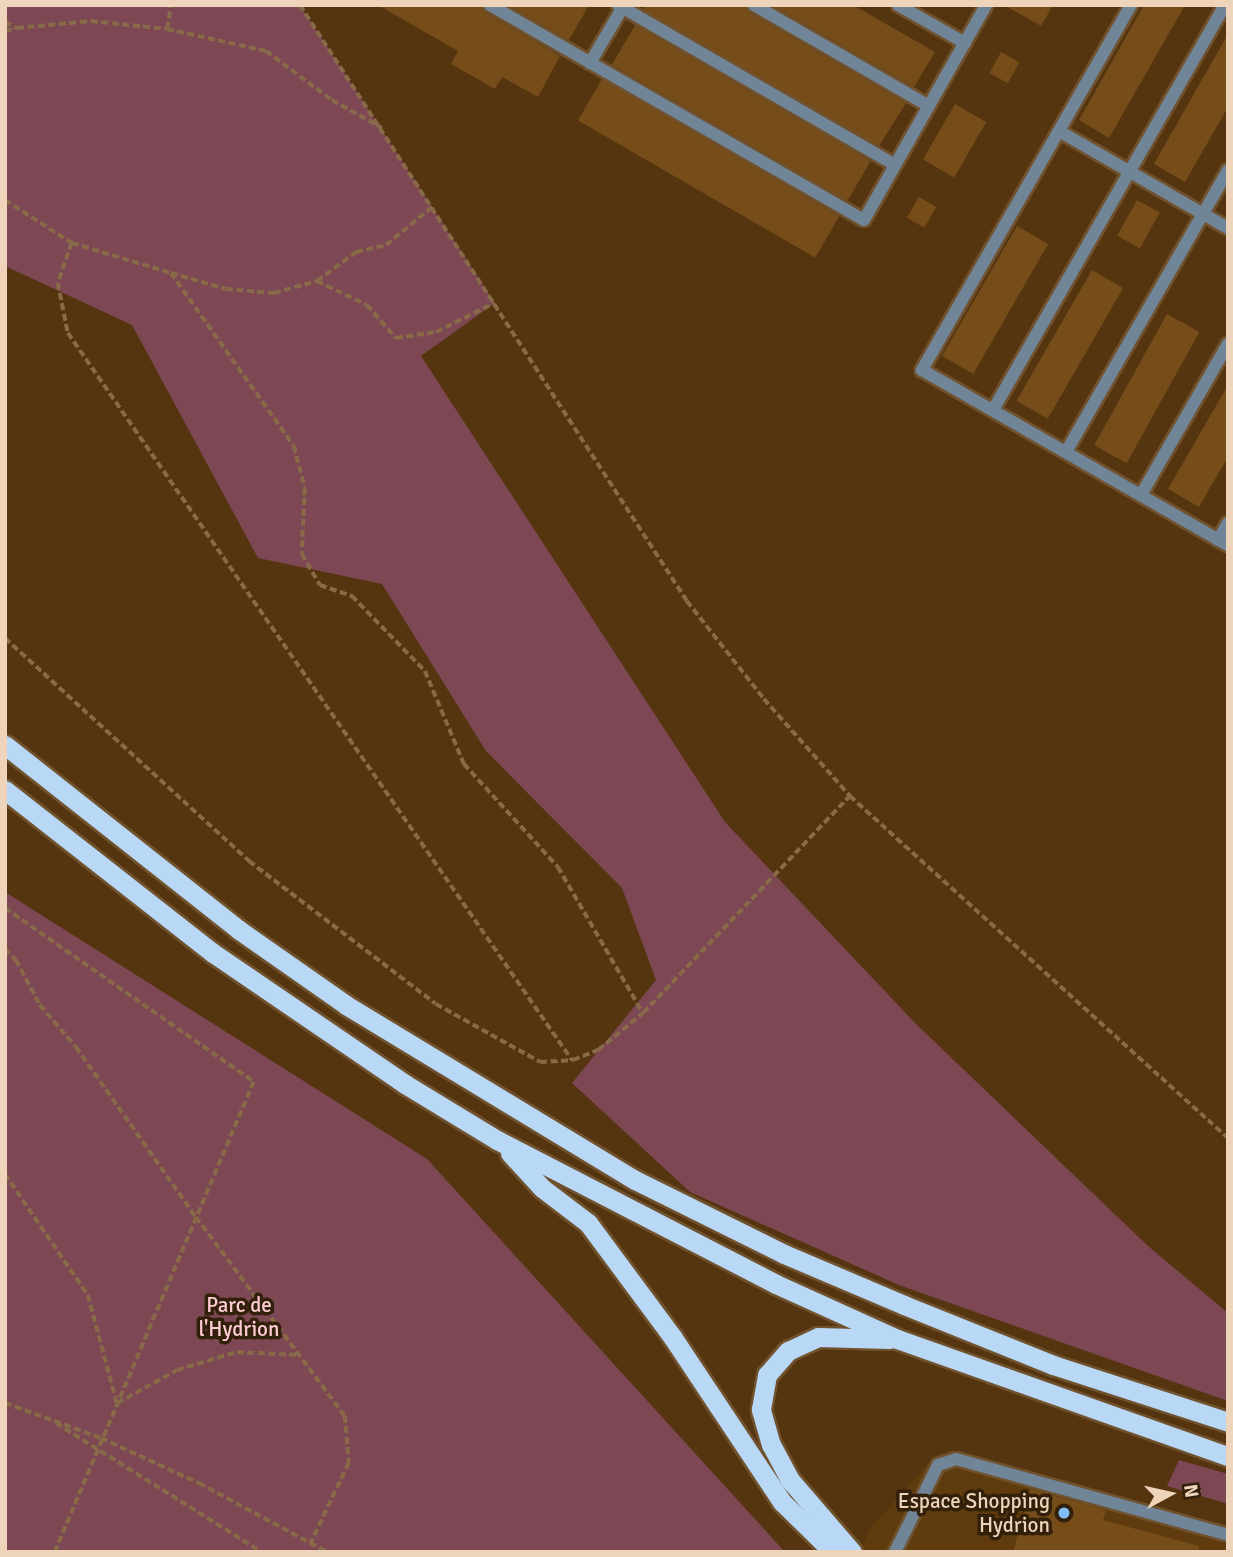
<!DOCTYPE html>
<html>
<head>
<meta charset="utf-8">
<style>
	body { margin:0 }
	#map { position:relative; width:1233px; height:1557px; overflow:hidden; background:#55350f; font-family:Signika,sans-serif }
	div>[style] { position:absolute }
	.built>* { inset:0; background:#5f3b0d }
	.green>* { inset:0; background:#7d4753 }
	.building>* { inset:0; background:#764c19; transform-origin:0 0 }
	.path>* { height:3.5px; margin-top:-1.75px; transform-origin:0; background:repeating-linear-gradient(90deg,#886a49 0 7px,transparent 0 10.5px) }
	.roads { filter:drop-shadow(2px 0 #70522e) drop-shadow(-2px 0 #70522e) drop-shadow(0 2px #70522e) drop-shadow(0 -2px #70522e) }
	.service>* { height:12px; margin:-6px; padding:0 6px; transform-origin:6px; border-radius:6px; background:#718599 }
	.trunk>* { height:19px; margin:-9.5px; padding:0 9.5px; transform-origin:9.5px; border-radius:9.5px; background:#b9d8f6 }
	.dots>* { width:19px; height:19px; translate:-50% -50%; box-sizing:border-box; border:4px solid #32200b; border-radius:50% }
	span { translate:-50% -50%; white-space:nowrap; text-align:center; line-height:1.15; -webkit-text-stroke:7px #32200b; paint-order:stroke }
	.park-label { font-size:21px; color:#feccd4 }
	.poi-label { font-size:21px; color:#edd4bb }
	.right { translate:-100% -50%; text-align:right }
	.frame { position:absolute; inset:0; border:7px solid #edd4bb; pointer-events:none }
	.north { position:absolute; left:1135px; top:1459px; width:70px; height:70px; -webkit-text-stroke:5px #32200b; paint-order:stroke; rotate:82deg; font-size:19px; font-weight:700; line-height:28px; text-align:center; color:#edd4bb }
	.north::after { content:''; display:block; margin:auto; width:24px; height:32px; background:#edd4bb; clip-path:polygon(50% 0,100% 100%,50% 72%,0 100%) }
</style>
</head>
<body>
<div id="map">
	<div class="built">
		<div style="clip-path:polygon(951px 1450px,1228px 1526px,1228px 1552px,860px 1552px,869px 1530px,934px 1457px)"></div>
	</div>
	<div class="green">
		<div style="clip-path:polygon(5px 5px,300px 5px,495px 303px,421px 356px,725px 822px,916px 1024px,1148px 1246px,1228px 1313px,1228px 1401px,899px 1285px,690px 1192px,572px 1083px,656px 980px,622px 888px,486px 751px,382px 584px,258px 558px,132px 325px,5px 266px)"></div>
		<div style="clip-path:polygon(5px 892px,427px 1159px,785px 1552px,5px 1552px)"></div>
		<div style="clip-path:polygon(1179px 1460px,1228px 1474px,1228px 1504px,1167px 1486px)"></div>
	</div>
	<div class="building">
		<div style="clip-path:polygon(378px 5px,481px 5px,486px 13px,560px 56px,538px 97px,502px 77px,495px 89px,451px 64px,458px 51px)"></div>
		<div style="clip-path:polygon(508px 5px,589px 5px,569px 40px)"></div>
		<div style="clip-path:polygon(646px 5px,745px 5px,750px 13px,906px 103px,879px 146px,643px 10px)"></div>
		<div style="clip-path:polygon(772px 5px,853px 5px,935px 52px,914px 87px)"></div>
		<div style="clip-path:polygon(1004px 5px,1053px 5px,1041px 26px)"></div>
		<div style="clip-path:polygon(1144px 5px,1185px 5px,1109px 138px,1079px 120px)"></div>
		<div style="left:635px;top:25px;width:272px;height:46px;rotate:30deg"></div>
		<div style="clip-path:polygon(1228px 34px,1228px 107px,1185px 182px,1154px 164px)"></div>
		<div style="left:1001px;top:52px;width:21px;height:24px;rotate:29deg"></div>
		<div style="left:602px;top:79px;width:274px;height:48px;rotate:30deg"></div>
		<div style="left:955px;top:104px;width:36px;height:64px;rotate:30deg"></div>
		<div style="left:919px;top:197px;width:20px;height:24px;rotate:30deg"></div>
		<div style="left:1137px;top:200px;width:26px;height:41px;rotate:29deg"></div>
		<div style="left:1017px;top:226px;width:36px;height:150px;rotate:30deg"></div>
		<div style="left:1092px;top:270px;width:36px;height:151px;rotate:30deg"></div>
		<div style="left:1167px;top:314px;width:37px;height:150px;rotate:29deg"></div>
		<div style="clip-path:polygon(1228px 385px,1228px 457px,1199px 507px,1168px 489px)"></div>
		<div style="clip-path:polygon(1030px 1489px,1106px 1510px,1103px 1520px,1199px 1546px,1199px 1552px,1013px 1552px)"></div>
	</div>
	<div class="path">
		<div style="left:300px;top:5px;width:711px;rotate:57deg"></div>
		<div style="left:687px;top:601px;width:125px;rotate:51.8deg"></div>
		<div style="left:764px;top:699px;width:130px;rotate:48.4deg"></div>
		<div style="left:850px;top:796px;width:510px;rotate:42.14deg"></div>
		<div style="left:5px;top:22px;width:13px;rotate:27deg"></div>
		<div style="left:17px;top:28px;width:74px;rotate:-5.4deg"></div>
		<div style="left:91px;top:21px;width:76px;rotate:6deg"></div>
		<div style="left:167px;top:29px;width:101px;rotate:12.5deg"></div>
		<div style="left:266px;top:51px;width:82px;rotate:36.6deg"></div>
		<div style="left:332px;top:100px;width:57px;rotate:29.2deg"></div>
		<div style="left:167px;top:29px;width:24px;rotate:-81deg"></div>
		<div style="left:5px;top:31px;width:12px;rotate:-14deg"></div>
		<div style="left:5px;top:200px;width:80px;rotate:32.7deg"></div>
		<div style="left:72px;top:243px;width:103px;rotate:16.9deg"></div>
		<div style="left:171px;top:273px;width:212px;rotate:54.6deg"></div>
		<div style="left:294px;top:446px;width:43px;rotate:75.3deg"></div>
		<div style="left:305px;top:488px;width:66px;rotate:92.6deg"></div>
		<div style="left:302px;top:554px;width:36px;rotate:60deg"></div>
		<div style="left:320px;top:585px;width:34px;rotate:19deg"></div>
		<div style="left:352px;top:596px;width:105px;rotate:45.8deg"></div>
		<div style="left:425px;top:671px;width:101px;rotate:67.2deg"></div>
		<div style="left:464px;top:764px;width:139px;rotate:47.6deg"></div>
		<div style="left:558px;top:867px;width:169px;rotate:59.8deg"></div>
		<div style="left:72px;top:243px;width:42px;rotate:109.3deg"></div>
		<div style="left:58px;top:283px;width:51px;rotate:78.7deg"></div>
		<div style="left:68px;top:333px;width:885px;rotate:55.27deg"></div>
		<div style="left:171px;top:273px;width:57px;rotate:16.2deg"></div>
		<div style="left:226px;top:289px;width:48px;rotate:4.8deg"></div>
		<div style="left:274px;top:293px;width:45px;rotate:-15.6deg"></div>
		<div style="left:317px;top:281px;width:49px;rotate:-36.6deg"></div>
		<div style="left:356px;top:252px;width:31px;rotate:-13deg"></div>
		<div style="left:386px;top:245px;width:61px;rotate:-39.7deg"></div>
		<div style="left:317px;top:281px;width:55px;rotate:25.6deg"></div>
		<div style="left:367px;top:305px;width:44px;rotate:48.7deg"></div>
		<div style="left:396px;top:338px;width:40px;rotate:-8.5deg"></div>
		<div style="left:436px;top:332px;width:65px;rotate:-26.6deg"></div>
		<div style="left:5px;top:638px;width:331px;rotate:42.4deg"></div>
		<div style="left:249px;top:861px;width:235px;rotate:37.4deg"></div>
		<div style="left:436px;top:1004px;width:119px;rotate:29.1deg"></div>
		<div style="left:540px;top:1062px;width:33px;rotate:-3deg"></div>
		<div style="left:573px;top:1060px;width:27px;rotate:-22deg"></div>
		<div style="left:598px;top:1050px;width:58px;rotate:-39.4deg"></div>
		<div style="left:643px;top:1013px;width:300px;rotate:-46.4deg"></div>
		<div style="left:5px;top:908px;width:304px;rotate:34.9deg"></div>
		<div style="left:254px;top:1082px;width:510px;rotate:112.95deg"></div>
		<div style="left:5px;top:949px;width:16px;rotate:45deg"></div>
		<div style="left:16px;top:960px;width:51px;rotate:61.9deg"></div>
		<div style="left:40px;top:1005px;width:55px;rotate:49.4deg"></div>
		<div style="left:76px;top:1047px;width:208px;rotate:54.8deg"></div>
		<div style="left:196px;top:1217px;width:249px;rotate:53.2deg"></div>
		<div style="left:345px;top:1416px;width:47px;rotate:85.1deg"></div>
		<div style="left:349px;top:1463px;width:89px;rotate:115.4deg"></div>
		<div style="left:5px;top:1174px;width:147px;rotate:55.6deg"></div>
		<div style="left:88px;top:1295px;width:112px;rotate:75deg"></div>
		<div style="left:117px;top:1403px;width:68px;rotate:-28.8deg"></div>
		<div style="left:177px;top:1370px;width:63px;rotate:-16.7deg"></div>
		<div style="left:237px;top:1352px;width:62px;rotate:2.8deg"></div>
		<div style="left:5px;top:1403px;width:102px;rotate:20deg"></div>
		<div style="left:101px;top:1438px;width:108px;rotate:24.7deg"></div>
		<div style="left:199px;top:1483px;width:145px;rotate:28.3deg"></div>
		<div style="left:56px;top:1423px;width:243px;rotate:32.1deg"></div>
	</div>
	<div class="roads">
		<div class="service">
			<div style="left:490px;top:5px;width:431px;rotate:29.9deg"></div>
			<div style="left:864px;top:220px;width:247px;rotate:-60.4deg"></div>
			<div style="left:618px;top:5px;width:320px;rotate:30deg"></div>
			<div style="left:754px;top:5px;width:202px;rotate:30deg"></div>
			<div style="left:898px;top:5px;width:77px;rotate:29.6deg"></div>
			<div style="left:1131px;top:5px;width:421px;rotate:119.8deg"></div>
			<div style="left:922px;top:370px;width:353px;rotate:29.8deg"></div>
			<div style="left:590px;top:63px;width:67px;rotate:-59.6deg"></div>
			<div style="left:1059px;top:131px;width:195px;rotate:29.9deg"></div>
			<div style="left:993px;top:410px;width:467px;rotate:-60.2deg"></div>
			<div style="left:1066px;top:452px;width:325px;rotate:-60.1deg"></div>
			<div style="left:1141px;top:495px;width:174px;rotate:-60.1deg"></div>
			<div style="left:1218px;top:540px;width:20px;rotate:-60deg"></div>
			<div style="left:895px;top:1552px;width:97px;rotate:-63.7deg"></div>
			<div style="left:938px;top:1465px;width:19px;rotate:-18deg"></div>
			<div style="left:956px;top:1459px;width:282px;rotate:15.6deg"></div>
		</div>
		<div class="trunk">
			<div style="left:5px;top:745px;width:298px;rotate:38.3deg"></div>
			<div style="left:239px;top:930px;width:131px;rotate:35deg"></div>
			<div style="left:346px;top:1005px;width:338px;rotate:31.2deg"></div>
			<div style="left:635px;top:1180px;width:166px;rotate:26.4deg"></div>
			<div style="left:784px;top:1254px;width:130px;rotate:23deg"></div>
			<div style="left:904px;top:1305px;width:161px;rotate:21.9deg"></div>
			<div style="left:1053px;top:1365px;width:184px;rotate:18deg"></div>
			<div style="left:5px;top:790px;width:264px;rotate:38.1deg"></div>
			<div style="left:213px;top:953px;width:232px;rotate:34.3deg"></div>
			<div style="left:405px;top:1084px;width:108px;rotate:31.3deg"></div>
			<div style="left:497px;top:1140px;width:314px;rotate:27.3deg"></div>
			<div style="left:776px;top:1284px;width:133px;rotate:24.4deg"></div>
			<div style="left:897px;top:1339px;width:351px;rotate:19.5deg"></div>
			<div style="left:510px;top:1153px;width:47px;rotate:47.6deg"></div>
			<div style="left:542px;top:1188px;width:58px;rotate:37.3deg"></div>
			<div style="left:588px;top:1223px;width:143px;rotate:53.5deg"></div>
			<div style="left:673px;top:1338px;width:197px;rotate:56.4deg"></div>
			<div style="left:782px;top:1502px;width:71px;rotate:44.4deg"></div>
			<div style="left:852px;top:1552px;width:95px;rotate:-130.7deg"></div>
			<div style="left:790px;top:1480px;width:40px;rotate:-118deg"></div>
			<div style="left:771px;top:1445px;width:37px;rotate:-106deg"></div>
			<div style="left:761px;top:1409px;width:35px;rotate:-80deg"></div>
			<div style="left:767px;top:1375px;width:32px;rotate:-49deg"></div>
			<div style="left:788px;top:1351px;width:33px;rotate:-25deg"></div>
			<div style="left:818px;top:1337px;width:71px;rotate:1.6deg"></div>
		</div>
	</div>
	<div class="dots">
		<div style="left:1064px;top:1513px;background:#7dbef9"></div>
	</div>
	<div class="park-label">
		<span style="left:239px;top:1317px">Parc de<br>l'Hydrion</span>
	</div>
	<div class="poi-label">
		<span class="right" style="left:1050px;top:1513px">Espace Shopping<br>Hydrion</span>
	</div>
	<div class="frame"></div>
	<div class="north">N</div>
</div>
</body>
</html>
